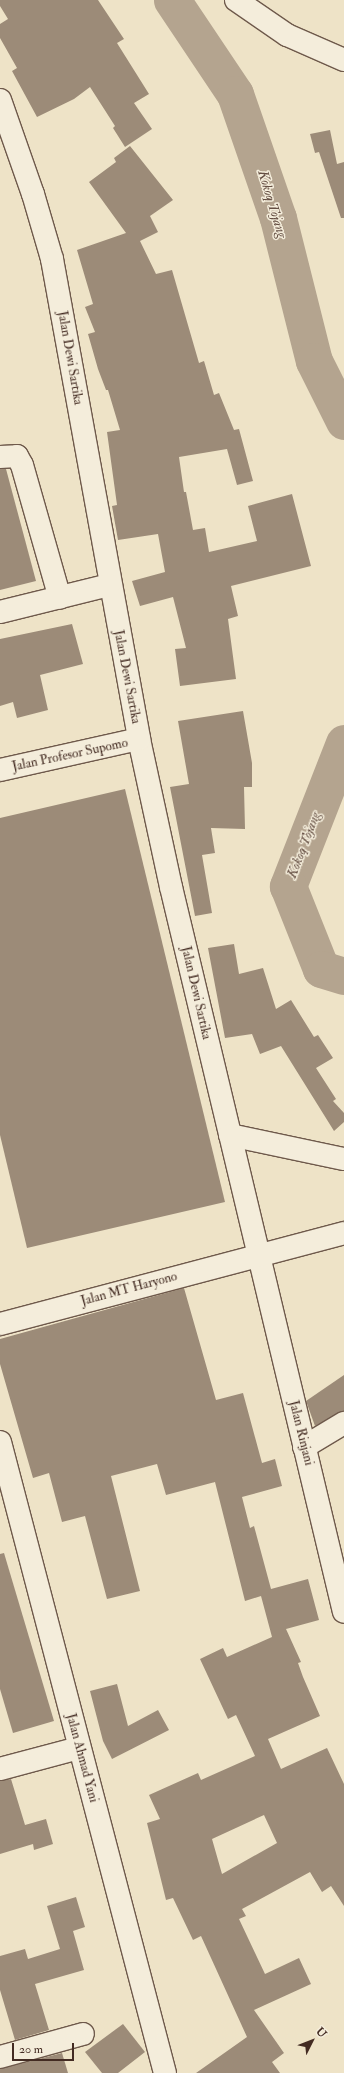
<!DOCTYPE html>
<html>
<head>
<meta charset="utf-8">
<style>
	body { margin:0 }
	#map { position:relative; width:344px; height:2073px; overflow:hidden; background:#eee3c7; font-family:"IM FELL Double Pica",serif }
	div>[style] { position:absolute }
	.river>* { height:37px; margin:-18.5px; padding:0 18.5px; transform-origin:18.5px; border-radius:18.5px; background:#b4a48f }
	.building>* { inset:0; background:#9c8b78 }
	.roads { filter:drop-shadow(1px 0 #6e594b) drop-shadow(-1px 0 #6e594b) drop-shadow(0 1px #6e594b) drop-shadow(0 -1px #6e594b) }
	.minor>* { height:22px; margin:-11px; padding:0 11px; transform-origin:11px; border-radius:11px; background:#f4eddb }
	span { translate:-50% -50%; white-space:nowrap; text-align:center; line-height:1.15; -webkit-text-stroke:3px #f4eddb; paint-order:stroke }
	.street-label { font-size:13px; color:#432b22 }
	.water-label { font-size:14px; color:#654f43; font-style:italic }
	.north { position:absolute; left:292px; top:2021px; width:40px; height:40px; -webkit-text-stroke:3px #f4eddb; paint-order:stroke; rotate:48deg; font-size:11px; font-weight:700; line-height:16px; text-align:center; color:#432b22 }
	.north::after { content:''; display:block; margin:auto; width:14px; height:18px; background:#432b22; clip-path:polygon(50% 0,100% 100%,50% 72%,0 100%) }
	.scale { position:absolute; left:12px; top:2043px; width:62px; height:18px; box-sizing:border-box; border:2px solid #432b22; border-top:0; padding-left:5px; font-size:12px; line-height:14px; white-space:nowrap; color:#432b22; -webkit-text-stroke:3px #f4eddb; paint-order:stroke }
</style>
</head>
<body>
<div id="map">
	<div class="river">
		<div style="left:172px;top:0;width:113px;rotate:56.2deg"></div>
		<div style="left:235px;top:94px;width:131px;rotate:70.9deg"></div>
		<div style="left:278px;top:218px;width:147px;rotate:75.9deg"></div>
		<div style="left:314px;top:361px;width:67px;rotate:63.4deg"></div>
		<div style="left:344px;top:743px;width:154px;rotate:111.4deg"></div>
		<div style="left:288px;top:886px;width:89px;rotate:68.3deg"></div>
		<div style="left:321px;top:969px;width:24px;rotate:17deg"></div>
	</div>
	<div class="building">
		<div style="clip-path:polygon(0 0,98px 0,124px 39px,117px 43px,149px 94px,134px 103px,152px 129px,125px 147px,113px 128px,115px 126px,90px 87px,74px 99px,37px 117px,12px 71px,17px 68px,0 38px,0 24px,8px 19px,0 6px)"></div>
		<div style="clip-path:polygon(330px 130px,337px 164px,344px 162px,344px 218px,341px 218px,319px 152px,315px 153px,310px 134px)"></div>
		<div style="clip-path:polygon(130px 146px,173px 200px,150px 216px,158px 232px,140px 241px,156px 274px,172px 270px,199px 363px,204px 361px,214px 395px,219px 393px,234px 430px,239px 429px,253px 481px,237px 485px,227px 449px,179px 457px,184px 492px,186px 492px,193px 530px,205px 528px,209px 552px,257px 541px,248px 506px,292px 494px,311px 566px,231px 586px,238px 616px,228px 619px,236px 679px,180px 686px,175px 649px,186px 648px,173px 597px,140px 606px,132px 581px,165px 572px,158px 534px,118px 540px,112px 506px,117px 505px,107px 432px,120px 430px,108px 390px,106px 390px,98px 369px,88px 334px,95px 332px,85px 307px,93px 304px,77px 250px,126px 233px,89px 182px,116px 162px,114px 158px)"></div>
		<div style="clip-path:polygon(0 469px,6px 469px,36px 581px,0 590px)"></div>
		<div style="clip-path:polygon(72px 624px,83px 664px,40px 675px,48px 710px,17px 718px,13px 702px,0 706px,0 639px)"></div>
		<div style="clip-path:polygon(243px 711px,252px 763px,252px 787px,244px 787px,245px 829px,211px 828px,215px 853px,202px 855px,212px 913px,195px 916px,170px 787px,189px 784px,178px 721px)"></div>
		<div style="clip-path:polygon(125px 789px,225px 1202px,27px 1248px,0 1135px,0 818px)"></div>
		<div style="clip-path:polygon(234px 944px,239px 974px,263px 968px,276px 1009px,291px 1000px,314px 1037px,318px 1035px,333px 1058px,316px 1068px,336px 1099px,333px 1101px,344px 1113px,344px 1122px,334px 1131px,281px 1046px,260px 1054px,252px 1034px,225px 1038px,208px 948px)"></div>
		<div style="clip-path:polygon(evenodd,184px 1288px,216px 1400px,243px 1393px,262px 1463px,275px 1459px,282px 1486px,242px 1497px,250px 1528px,254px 1526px,271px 1589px,308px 1579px,319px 1620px,286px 1629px,301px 1662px,298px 1663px,303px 1677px,320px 1716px,268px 1739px,281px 1769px,327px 1748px,344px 1784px,344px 1906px,331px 1886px,322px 1892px,310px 1872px,242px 1909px,246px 1916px,239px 1919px,265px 1974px,299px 1958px,311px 1984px,254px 2010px,284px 2053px,272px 2062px,280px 2073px,196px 2073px,247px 2037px,201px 1936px,193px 1940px,173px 1898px,166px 1900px,147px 1823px,160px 1819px,149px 1795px,198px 1773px,201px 1780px,255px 1756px,236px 1715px,228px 1719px,200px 1659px,223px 1648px,227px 1657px,272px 1637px,261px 1596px,245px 1601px,215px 1482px,166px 1495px,157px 1464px,111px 1476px,140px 1591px,107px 1599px,85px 1516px,62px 1522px,49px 1473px,33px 1478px,0 1364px,0 1339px,184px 1288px,264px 1815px,277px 1843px,222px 1874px,212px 1839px,264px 1815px)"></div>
		<div style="clip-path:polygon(344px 1375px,344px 1411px,315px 1426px,306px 1401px)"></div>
		<div style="clip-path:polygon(4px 1553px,54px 1721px,13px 1733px,0 1689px,0 1554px)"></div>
		<div style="clip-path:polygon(117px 1684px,128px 1726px,158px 1710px,169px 1730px,112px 1759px,103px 1741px,90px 1691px)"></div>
		<div style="clip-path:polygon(11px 1779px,25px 1825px,46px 1819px,53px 1844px,34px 1850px,33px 1844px,0 1854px,0 1781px)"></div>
		<div style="clip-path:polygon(76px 1897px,85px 1927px,73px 1931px,84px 1970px,35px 1984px,49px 2030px,15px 2040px,0 1990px,0 1956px,25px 1949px,28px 1959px,60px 1949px,47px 1906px)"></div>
		<div style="clip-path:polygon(123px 2024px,145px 2052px,118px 2073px,102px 2073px,85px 2052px)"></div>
		<div style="clip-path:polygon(62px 2053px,68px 2073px,0 2073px,0 2069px)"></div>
	</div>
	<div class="roads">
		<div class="minor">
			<div style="left:236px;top:0;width:62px;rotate:34.5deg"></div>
			<div style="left:287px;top:35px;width:62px;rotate:23.7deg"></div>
			<div style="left:0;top:100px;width:100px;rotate:70.7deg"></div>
			<div style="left:33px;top:194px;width:68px;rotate:73.7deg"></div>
			<div style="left:52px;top:259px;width:488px;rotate:79.7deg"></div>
			<div style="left:139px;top:739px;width:151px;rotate:77.8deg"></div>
			<div style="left:171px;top:887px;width:745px;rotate:76.58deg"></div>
			<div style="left:0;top:457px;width:17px;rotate:-3deg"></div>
			<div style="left:17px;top:456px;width:10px;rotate:61deg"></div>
			<div style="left:22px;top:465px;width:138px;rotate:74.1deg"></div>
			<div style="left:0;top:612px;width:112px;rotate:-13.9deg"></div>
			<div style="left:0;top:770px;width:142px;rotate:-12.6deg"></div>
			<div style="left:230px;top:1135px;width:116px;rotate:11.9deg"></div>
			<div style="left:0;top:1324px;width:356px;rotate:-14.8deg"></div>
			<div style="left:0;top:1442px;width:652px;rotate:75.35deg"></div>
			<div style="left:304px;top:1447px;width:47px;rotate:-31deg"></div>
			<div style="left:0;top:1769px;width:82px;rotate:-14.9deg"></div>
			<div style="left:0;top:2057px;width:86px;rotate:-15.5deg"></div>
		</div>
	</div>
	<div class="street-label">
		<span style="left:70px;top:358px;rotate:80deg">Jalan Dewi Sartika</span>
		<span style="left:127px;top:677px;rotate:79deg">Jalan Dewi Sartika</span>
		<span style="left:70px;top:755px;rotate:-12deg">Jalan Profesor Supomo</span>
		<span style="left:196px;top:993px;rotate:77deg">Jalan Dewi Sartika</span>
		<span style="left:129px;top:1289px;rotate:-15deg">Jalan MT Haryono</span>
		<span style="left:301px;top:1433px;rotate:76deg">Jalan Rinjani</span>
		<span style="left:82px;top:1758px;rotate:75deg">Jalan Ahmad Yani</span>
	</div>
	<div class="water-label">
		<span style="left:272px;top:204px;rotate:73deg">Kokoq Tojang</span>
		<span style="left:304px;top:845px;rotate:-69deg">Kokoq Tojang</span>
	</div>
	<div class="north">U</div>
	<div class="scale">20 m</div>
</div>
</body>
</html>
